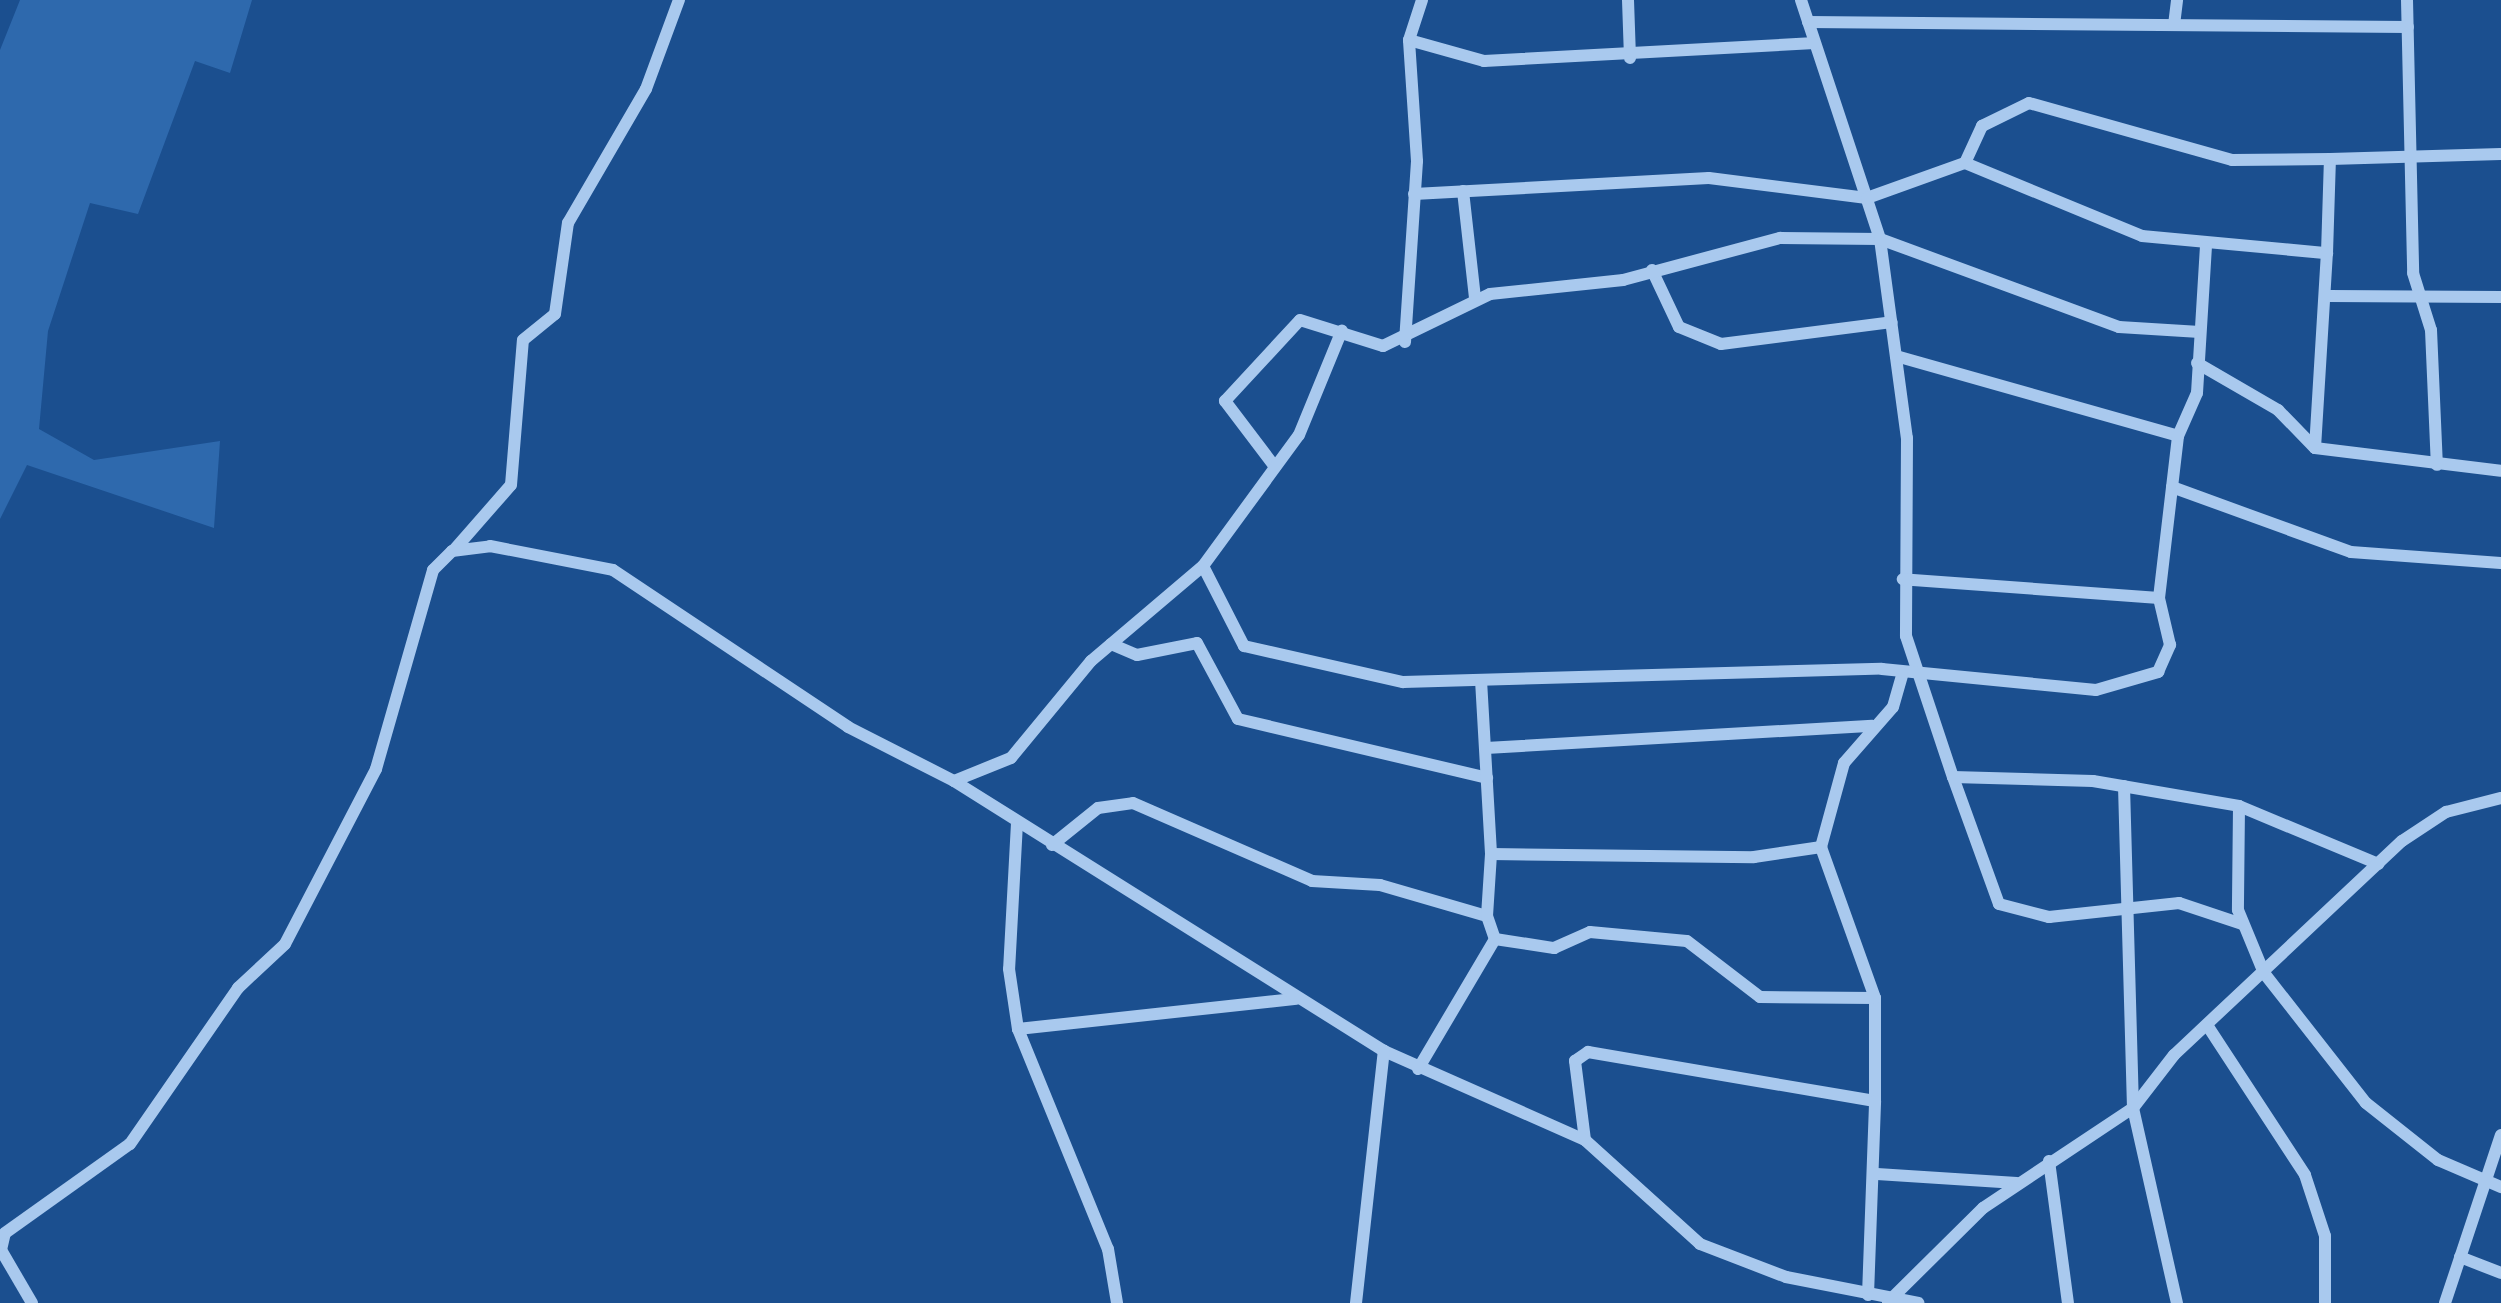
<!DOCTYPE html>
<html>
<head>
<meta charset="utf-8">
<style>
	body { margin:0 }
	#map { position:relative; width:2501px; height:1303px; overflow:hidden; background:#1b4f8f; font-family:"Source Sans 3",sans-serif }
	div>[style] { position:absolute }
	.green>* { inset:0; background:#2e69ad }
	.minor>* { height:12px; margin:-6px; padding:0 6px; transform-origin:6px; border-radius:6px; background:#a9c9ee }
	span { translate:-50% -50%; white-space:nowrap; text-align:center; line-height:1.15; -webkit-text-stroke:9px #1b4f8f; paint-order:stroke }
</style>
</head>
<body>
<div id="map">
	<div class="green">
		<div style="clip-path:polygon(20px 0,252px 0,230px 73px,195px 61px,138px 214px,90px 203px,48px 331px,39px 429px,94px 460px,220px 441px,214px 528px,27px 465px,0 519px,0 50px)"></div>
	</div>
	<div class="minor">
		<div style="left:1628px;top:0;width:58px;rotate:88deg"></div>
		<div style="left:1801px;top:0;width:252px;rotate:71.7deg"></div>
		<div style="left:1880px;top:239px;width:201px;rotate:82.3deg"></div>
		<div style="left:1907px;top:438px;width:198px;rotate:90.3deg"></div>
		<div style="left:1906px;top:636px;width:149px;rotate:71.6deg"></div>
		<div style="left:1953px;top:777px;width:140px;rotate:1.6deg"></div>
		<div style="left:2093px;top:781px;width:148px;rotate:9.7deg"></div>
		<div style="left:2239px;top:806px;width:151px;rotate:22.6deg"></div>
		<div style="left:2407px;top:0;width:273px;rotate:88.7deg"></div>
		<div style="left:2413px;top:273px;width:60px;rotate:72.5deg"></div>
		<div style="left:2431px;top:330px;width:135px;rotate:87.5deg"></div>
		<div style="left:1808px;top:22px;width:600px;rotate:0.48deg"></div>
		<div style="left:2174px;top:25px;width:25px;rotate:-83deg"></div>
		<div style="left:1409px;top:40px;width:78px;rotate:15.6deg"></div>
		<div style="left:1484px;top:61px;width:331px;rotate:-3.1deg"></div>
		<div style="left:1965px;top:163px;width:41px;rotate:-65.3deg"></div>
		<div style="left:1982px;top:126px;width:52px;rotate:-26.1deg"></div>
		<div style="left:2029px;top:103px;width:211px;rotate:15.7deg"></div>
		<div style="left:2232px;top:160px;width:98px;rotate:-0.6deg"></div>
		<div style="left:1463px;top:191px;width:108px;rotate:83.6deg"></div>
		<div style="left:1414px;top:194px;width:295px;rotate:-3.1deg"></div>
		<div style="left:1709px;top:178px;width:159px;rotate:7.2deg"></div>
		<div style="left:1867px;top:198px;width:104px;rotate:-19.7deg"></div>
		<div style="left:1965px;top:163px;width:191px;rotate:22.4deg"></div>
		<div style="left:2142px;top:236px;width:186px;rotate:5.3deg"></div>
		<div style="left:2327px;top:253px;width:94px;rotate:-88.2deg"></div>
		<div style="left:2330px;top:159px;width:171px;rotate:-1.7deg"></div>
		<div style="left:1652px;top:270px;width:63px;rotate:64.7deg"></div>
		<div style="left:1679px;top:327px;width:45px;rotate:22deg"></div>
		<div style="left:1721px;top:344px;width:172px;rotate:-7.3deg"></div>
		<div style="left:2329px;top:296px;width:172px;rotate:0.3deg"></div>
		<div style="left:1405px;top:342px;width:181px;rotate:-86.2deg"></div>
		<div style="left:1417px;top:161px;width:121px;rotate:-93.8deg"></div>
		<div style="left:1409px;top:40px;width:42px;rotate:-72deg"></div>
		<div style="left:1896px;top:356px;width:293px;rotate:15.8deg"></div>
		<div style="left:2197px;top:363px;width:94px;rotate:30.1deg"></div>
		<div style="left:2278px;top:410px;width:53px;rotate:45.8deg"></div>
		<div style="left:2315px;top:448px;width:187px;rotate:7deg"></div>
		<div style="left:2315px;top:448px;width:195px;rotate:-86.5deg"></div>
		<div style="left:1275px;top:467px;width:83px;rotate:-127.1deg"></div>
		<div style="left:1225px;top:401px;width:110px;rotate:-47.2deg"></div>
		<div style="left:1300px;top:320px;width:87px;rotate:17.4deg"></div>
		<div style="left:1383px;top:346px;width:119px;rotate:-25.9deg"></div>
		<div style="left:1490px;top:294px;width:134px;rotate:-6deg"></div>
		<div style="left:1623px;top:280px;width:163px;rotate:-15deg"></div>
		<div style="left:1780px;top:238px;width:100px;rotate:0.6deg"></div>
		<div style="left:1880px;top:239px;width:255px;rotate:20.2deg"></div>
		<div style="left:2119px;top:327px;width:81px;rotate:3.5deg"></div>
		<div style="left:2172px;top:487px;width:190px;rotate:20deg"></div>
		<div style="left:2351px;top:552px;width:150px;rotate:4.2deg"></div>
		<div style="left:454px;top:550px;width:86px;rotate:-48.8deg"></div>
		<div style="left:511px;top:485px;width:145px;rotate:-85.3deg"></div>
		<div style="left:523px;top:340px;width:41px;rotate:-39.1deg"></div>
		<div style="left:555px;top:314px;width:92px;rotate:-81.9deg"></div>
		<div style="left:568px;top:223px;width:155px;rotate:-59.8deg"></div>
		<div style="left:646px;top:89px;width:95px;rotate:-69.7deg"></div>
		<div style="left:1203px;top:566px;width:90px;rotate:62.9deg"></div>
		<div style="left:1244px;top:646px;width:163px;rotate:12.8deg"></div>
		<div style="left:1403px;top:682px;width:479px;rotate:-1.6deg"></div>
		<div style="left:1882px;top:669px;width:215px;rotate:5.6deg"></div>
		<div style="left:2096px;top:690px;width:65px;rotate:-16.2deg"></div>
		<div style="left:2158px;top:672px;width:30px;rotate:-66deg"></div>
		<div style="left:2170px;top:645px;width:48px;rotate:-103.2deg"></div>
		<div style="left:2159px;top:598px;width:257px;rotate:-175.8deg"></div>
		<div style="left:2159px;top:598px;width:163px;rotate:-83.3deg"></div>
		<div style="left:2178px;top:436px;width:47px;rotate:-66.2deg"></div>
		<div style="left:2197px;top:393px;width:146px;rotate:-86.5deg"></div>
		<div style="left:1111px;top:644px;width:28px;rotate:23deg"></div>
		<div style="left:1137px;top:655px;width:61px;rotate:-11.3deg"></div>
		<div style="left:1197px;top:643px;width:86px;rotate:61.7deg"></div>
		<div style="left:1238px;top:719px;width:256px;rotate:13.3deg"></div>
		<div style="left:1481px;top:680px;width:174px;rotate:86.7deg"></div>
		<div style="left:1486px;top:748px;width:387px;rotate:-3.3deg"></div>
		<div style="left:1953px;top:777px;width:135px;rotate:70.1deg"></div>
		<div style="left:1999px;top:904px;width:52px;rotate:14.6deg"></div>
		<div style="left:2049px;top:917px;width:131px;rotate:-6.1deg"></div>
		<div style="left:2179px;top:903px;width:66px;rotate:18.4deg"></div>
		<div style="left:954px;top:781px;width:61px;rotate:-22deg"></div>
		<div style="left:1011px;top:758px;width:126px;rotate:-50.5deg"></div>
		<div style="left:1091px;top:661px;width:147px;rotate:-40.3deg"></div>
		<div style="left:1203px;top:566px;width:162px;rotate:-53.8deg"></div>
		<div style="left:1299px;top:435px;width:113px;rotate:-67.7deg"></div>
		<div style="left:2124px;top:786px;width:322px;rotate:88.4deg"></div>
		<div style="left:2133px;top:1108px;width:200px;rotate:77.3deg"></div>
		<div style="left:2239px;top:806px;width:104px;rotate:90.6deg"></div>
		<div style="left:2238px;top:910px;width:68px;rotate:67.6deg"></div>
		<div style="left:2264px;top:973px;width:165px;rotate:51.9deg"></div>
		<div style="left:2366px;top:1103px;width:92px;rotate:38.4deg"></div>
		<div style="left:2438px;top:1160px;width:69px;rotate:23.2deg"></div>
		<div style="left:1017px;top:823px;width:146px;rotate:93.1deg"></div>
		<div style="left:1009px;top:969px;width:61px;rotate:81.5deg"></div>
		<div style="left:1018px;top:1029px;width:238px;rotate:67.8deg"></div>
		<div style="left:1108px;top:1249px;width:55px;rotate:80.5deg"></div>
		<div style="left:1052px;top:845px;width:59px;rotate:-38.8deg"></div>
		<div style="left:1098px;top:808px;width:35px;rotate:-8deg"></div>
		<div style="left:1133px;top:803px;width:195px;rotate:23.5deg"></div>
		<div style="left:1312px;top:881px;width:68px;rotate:3.4deg"></div>
		<div style="left:1380px;top:885px;width:111px;rotate:16.2deg"></div>
		<div style="left:1487px;top:916px;width:24px;rotate:71deg"></div>
		<div style="left:1495px;top:939px;width:151px;rotate:120.6deg"></div>
		<div style="left:1487px;top:916px;width:62px;rotate:-86.3deg"></div>
		<div style="left:1491px;top:854px;width:263px;rotate:0.7deg"></div>
		<div style="left:1754px;top:857px;width:68px;rotate:-8.5deg"></div>
		<div style="left:1495px;top:939px;width:60px;rotate:8.7deg"></div>
		<div style="left:1554px;top:948px;width:39px;rotate:-24deg"></div>
		<div style="left:1590px;top:932px;width:97px;rotate:5.3deg"></div>
		<div style="left:1687px;top:941px;width:92px;rotate:37.5deg"></div>
		<div style="left:1760px;top:997px;width:115px;rotate:0.5deg"></div>
		<div style="left:2207px;top:1025px;width:179px;rotate:56.8deg"></div>
		<div style="left:2305px;top:1175px;width:64px;rotate:71.8deg"></div>
		<div style="left:2325px;top:1236px;width:67px;rotate:90deg"></div>
		<div style="left:1018px;top:1029px;width:280px;rotate:-6.2deg"></div>
		<div style="left:1585px;top:1140px;width:80px;rotate:-97.2deg"></div>
		<div style="left:1575px;top:1061px;width:16px;rotate:-35deg"></div>
		<div style="left:1588px;top:1052px;width:291px;rotate:9.7deg"></div>
		<div style="left:1875px;top:1101px;width:103px;rotate:-90deg"></div>
		<div style="left:1875px;top:998px;width:160px;rotate:-109.7deg"></div>
		<div style="left:1821px;top:847px;width:87px;rotate:-74.7deg"></div>
		<div style="left:1844px;top:763px;width:74px;rotate:-48.8deg"></div>
		<div style="left:1893px;top:707px;width:33px;rotate:-74deg"></div>
		<div style="left:2049px;top:1161px;width:143px;rotate:82.4deg"></div>
		<div style="left:1877px;top:1174px;width:140px;rotate:3.7deg"></div>
		<div style="left:2460px;top:1257px;width:44px;rotate:21.3deg"></div>
		<div style="left:1868px;top:1295px;width:194px;rotate:-87.9deg"></div>
		<div style="left:1888px;top:1302px;width:134px;rotate:-44.7deg"></div>
		<div style="left:1983px;top:1208px;width:180px;rotate:-33.7deg"></div>
		<div style="left:2133px;top:1108px;width:67px;rotate:-52.3deg"></div>
		<div style="left:2174px;top:1055px;width:313px;rotate:-43.2deg"></div>
		<div style="left:2402px;top:841px;width:53px;rotate:-33.4deg"></div>
		<div style="left:2446px;top:812px;width:57px;rotate:-14.3deg"></div>
		<div style="left:32px;top:1303px;width:61px;rotate:-120.3deg"></div>
		<div style="left:1px;top:1250px;width:17px;rotate:-77deg"></div>
		<div style="left:5px;top:1233px;width:153px;rotate:-35.5deg"></div>
		<div style="left:130px;top:1144px;width:190px;rotate:-55.3deg"></div>
		<div style="left:238px;top:988px;width:64px;rotate:-43.1deg"></div>
		<div style="left:285px;top:944px;width:197px;rotate:-62.5deg"></div>
		<div style="left:376px;top:769px;width:207px;rotate:-74deg"></div>
		<div style="left:433px;top:570px;width:27px;rotate:-45deg"></div>
		<div style="left:452px;top:551px;width:38px;rotate:-7deg"></div>
		<div style="left:490px;top:546px;width:125px;rotate:11deg"></div>
		<div style="left:613px;top:570px;width:283px;rotate:33.7deg"></div>
		<div style="left:848px;top:727px;width:119px;rotate:27deg"></div>
		<div style="left:954px;top:781px;width:508px;rotate:32.12deg"></div>
		<div style="left:1384px;top:1051px;width:220px;rotate:23.9deg"></div>
		<div style="left:1585px;top:1140px;width:155px;rotate:42.1deg"></div>
		<div style="left:1700px;top:1244px;width:92px;rotate:21deg"></div>
		<div style="left:1786px;top:1277px;width:135px;rotate:11.1deg"></div>
		<div style="left:1356px;top:1303px;width:254px;rotate:-83.7deg"></div>
		<div style="left:2445px;top:1303px;width:177px;rotate:-71.6deg"></div>
	</div>
</div>
</body>
</html>
